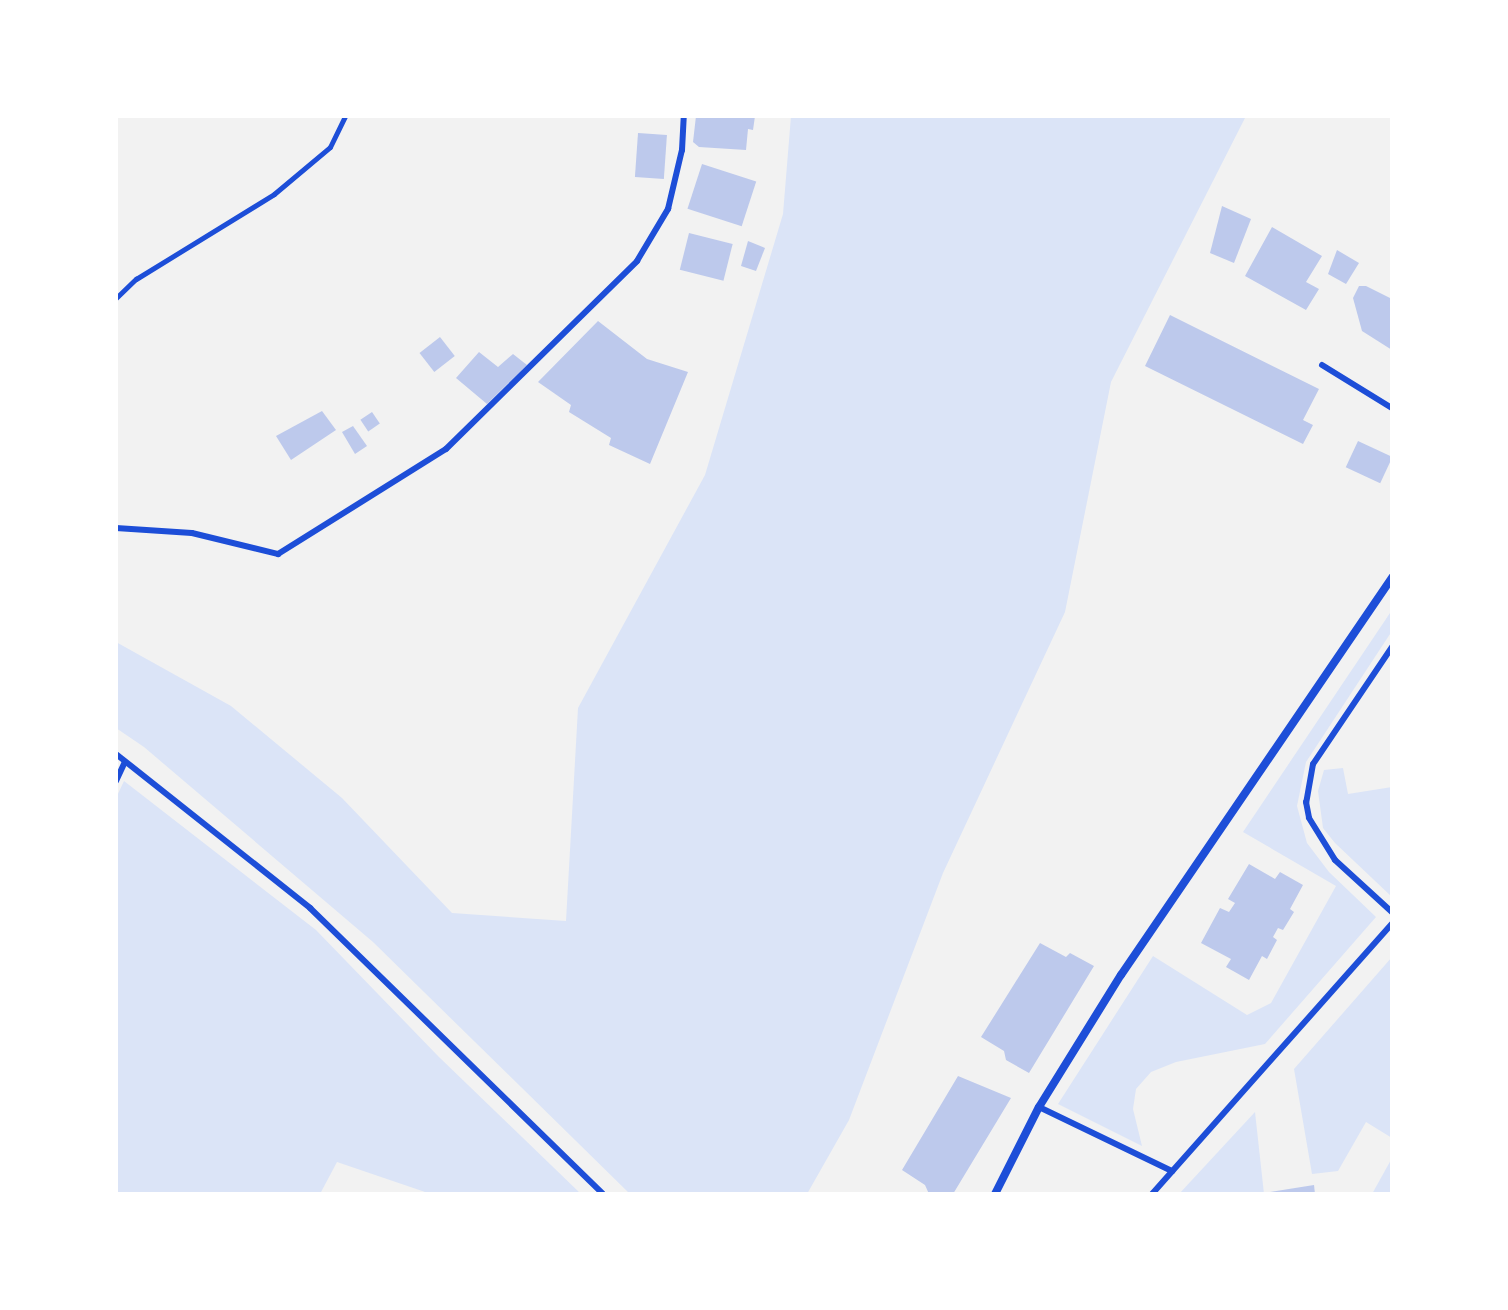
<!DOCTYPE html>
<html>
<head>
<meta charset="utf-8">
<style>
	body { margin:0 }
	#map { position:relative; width:1508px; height:1310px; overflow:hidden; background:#f2f2f2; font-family:Roboto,sans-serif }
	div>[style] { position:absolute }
	.green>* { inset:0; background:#dbe4f7 }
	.building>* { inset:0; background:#bdc9ec; transform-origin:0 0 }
	.path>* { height:5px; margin:-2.5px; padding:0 2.5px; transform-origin:2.5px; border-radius:2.5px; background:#1d4ed8 }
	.service>* { height:6px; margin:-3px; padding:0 3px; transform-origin:3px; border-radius:3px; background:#1d4ed8 }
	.minor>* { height:8px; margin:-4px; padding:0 4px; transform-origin:4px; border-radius:4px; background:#1d4ed8 }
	span { translate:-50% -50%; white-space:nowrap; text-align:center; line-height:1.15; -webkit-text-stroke:8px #fff; paint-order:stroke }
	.frame { position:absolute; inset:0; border:118px solid #fff; pointer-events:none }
</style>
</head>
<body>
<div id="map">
	<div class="green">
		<div style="clip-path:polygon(791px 116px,1246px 116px,1111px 382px,1065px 612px,943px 873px,849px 1120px,807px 1194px,630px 1194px,373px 942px,144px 747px,116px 728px,116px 642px,231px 706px,342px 798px,452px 913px,566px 921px,578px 708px,705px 475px,783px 214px)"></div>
		<div style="clip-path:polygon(1392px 610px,1392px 631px,1306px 762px,1297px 806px,1307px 843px,1329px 872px,1376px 917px,1265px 1044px,1176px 1062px,1151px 1072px,1136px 1089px,1133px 1109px,1142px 1146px,1058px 1104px,1153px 956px,1247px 1015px,1271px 1003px,1336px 886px,1243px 832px)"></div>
		<div style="clip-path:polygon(1343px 768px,1348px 794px,1392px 787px,1392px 897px,1335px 843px,1323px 828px,1318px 791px,1324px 770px)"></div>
		<div style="clip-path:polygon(124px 781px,316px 930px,439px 1057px,581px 1194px,431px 1194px,337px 1162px,320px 1194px,116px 1194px,116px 798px)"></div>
		<div style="clip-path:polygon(1392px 957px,1392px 1138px,1366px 1122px,1338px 1171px,1312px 1174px,1294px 1069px)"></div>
		<div style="clip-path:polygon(1255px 1112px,1264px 1194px,1179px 1194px)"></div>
		<div style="clip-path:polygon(1392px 1158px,1392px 1194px,1372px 1194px)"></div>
	</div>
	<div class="building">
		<div style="clip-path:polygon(696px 116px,755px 116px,753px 130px,748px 129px,746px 150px,699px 147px,693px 142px)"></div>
		<div style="left:638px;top:133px;width:29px;height:44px;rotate:4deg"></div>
		<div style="left:702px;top:164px;width:57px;height:47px;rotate:18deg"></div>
		<div style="clip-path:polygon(1222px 206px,1251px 219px,1234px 263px,1210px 253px)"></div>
		<div style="clip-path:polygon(1272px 227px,1322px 256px,1306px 282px,1319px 289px,1306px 310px,1245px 276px)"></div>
		<div style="left:689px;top:233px;width:45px;height:38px;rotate:14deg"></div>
		<div style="clip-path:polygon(748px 241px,765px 248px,756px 271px,741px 266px)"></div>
		<div style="clip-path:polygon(1337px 250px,1359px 263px,1346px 284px,1328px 274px)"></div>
		<div style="clip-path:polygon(1359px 286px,1366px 286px,1392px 299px,1392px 350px,1362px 331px,1353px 298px)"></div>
		<div style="clip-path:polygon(1170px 315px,1319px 389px,1303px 420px,1313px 425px,1303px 444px,1145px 366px)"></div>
		<div style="clip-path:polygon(598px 321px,647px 359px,688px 372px,650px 464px,609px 445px,611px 438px,569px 412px,571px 405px,538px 382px)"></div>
		<div style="left:440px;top:337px;width:24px;height:26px;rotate:52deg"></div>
		<div style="clip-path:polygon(479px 352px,498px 367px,513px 354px,527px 365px,487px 404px,456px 378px)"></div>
		<div style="clip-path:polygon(322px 411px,336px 430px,291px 460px,276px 436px)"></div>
		<div style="left:372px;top:412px;width:14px;height:14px;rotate:56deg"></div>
		<div style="clip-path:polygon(353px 426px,367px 446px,355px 454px,342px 432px)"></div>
		<div style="left:1358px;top:441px;width:38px;height:29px;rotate:25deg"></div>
		<div style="clip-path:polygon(1249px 864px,1275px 879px,1280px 872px,1303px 885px,1290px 909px,1294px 912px,1283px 930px,1278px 928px,1273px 937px,1277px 940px,1267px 959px,1262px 956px,1249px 980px,1226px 967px,1231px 959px,1201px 943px,1220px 908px,1229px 912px,1235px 903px,1228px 899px)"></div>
		<div style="clip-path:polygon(1040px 943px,1066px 957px,1070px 953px,1094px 966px,1029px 1073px,1006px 1060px,1004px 1051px,981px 1037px)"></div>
		<div style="clip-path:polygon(958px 1076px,1011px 1098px,953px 1194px,929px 1194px,925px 1185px,902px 1170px)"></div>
		<div style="clip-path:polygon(1314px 1185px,1315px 1194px,1270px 1194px,1270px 1192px)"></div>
	</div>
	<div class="path">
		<div style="left:116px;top:298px;width:28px;rotate:-44deg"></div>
		<div style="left:136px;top:279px;width:162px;rotate:-31.6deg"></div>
		<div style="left:274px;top:194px;width:73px;rotate:-40deg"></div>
		<div style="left:330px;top:147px;width:34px;rotate:-64deg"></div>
	</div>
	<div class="service">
		<div style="left:1322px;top:365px;width:82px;rotate:31.6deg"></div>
		<div style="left:116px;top:528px;width:76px;rotate:3.8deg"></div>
		<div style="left:192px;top:533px;width:89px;rotate:13.7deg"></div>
		<div style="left:278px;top:554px;width:198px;rotate:-32deg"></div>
		<div style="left:446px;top:449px;width:268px;rotate:-44.5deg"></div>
		<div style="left:637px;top:261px;width:61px;rotate:-59.2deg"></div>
		<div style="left:668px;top:209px;width:61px;rotate:-76.7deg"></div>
		<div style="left:682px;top:150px;width:34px;rotate:-87deg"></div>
		<div style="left:1392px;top:647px;width:141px;rotate:124deg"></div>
		<div style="left:1313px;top:764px;width:39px;rotate:100deg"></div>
		<div style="left:1306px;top:802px;width:16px;rotate:79deg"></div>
		<div style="left:1309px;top:818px;width:49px;rotate:58.2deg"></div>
		<div style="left:1335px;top:860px;width:77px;rotate:42.4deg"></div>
		<div style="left:116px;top:754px;width:248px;rotate:38.4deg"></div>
		<div style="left:310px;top:908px;width:409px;rotate:44.3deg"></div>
		<div style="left:116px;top:781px;width:21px;rotate:-65deg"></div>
		<div style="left:1039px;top:1107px;width:148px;rotate:25.7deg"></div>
		<div style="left:1152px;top:1194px;width:361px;rotate:-48.4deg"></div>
	</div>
	<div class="minor">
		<div style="left:995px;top:1194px;width:97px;rotate:-63.2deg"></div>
		<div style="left:1039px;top:1107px;width:155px;rotate:-58.2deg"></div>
		<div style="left:1121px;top:975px;width:482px;rotate:-55.7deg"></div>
	</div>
	<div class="frame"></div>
</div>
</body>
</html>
